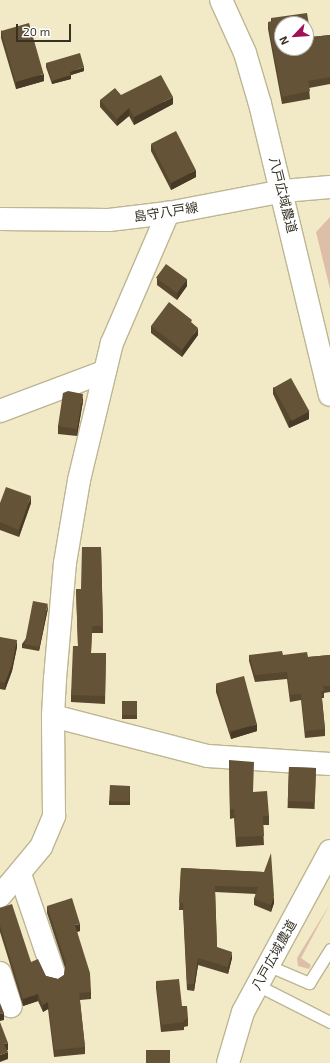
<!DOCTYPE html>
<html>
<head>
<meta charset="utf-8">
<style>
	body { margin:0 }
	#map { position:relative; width:330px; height:1063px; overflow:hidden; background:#f2eac6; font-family:"Exo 2","Noto Sans JP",sans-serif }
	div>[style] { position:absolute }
	.green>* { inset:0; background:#ddbfa9 }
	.roads { filter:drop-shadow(1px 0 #bdb693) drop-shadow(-1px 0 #bdb693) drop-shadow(0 1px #bdb693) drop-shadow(0 -1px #bdb693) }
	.lane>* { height:11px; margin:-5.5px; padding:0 5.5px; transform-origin:5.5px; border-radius:5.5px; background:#fff }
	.street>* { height:22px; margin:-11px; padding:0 11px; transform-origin:11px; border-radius:11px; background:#fff }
	.secondary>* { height:22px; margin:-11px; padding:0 11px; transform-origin:11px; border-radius:11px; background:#fff }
	.wall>* { inset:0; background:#57472f; transform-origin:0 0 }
	.shaded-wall>* { inset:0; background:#473a26 }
	.building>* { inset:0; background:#655337; transform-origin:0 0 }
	span { translate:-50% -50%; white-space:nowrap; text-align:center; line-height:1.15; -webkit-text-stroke:4px #fff; paint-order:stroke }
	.street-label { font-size:13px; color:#353224 }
	.north { position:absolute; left:274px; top:16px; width:40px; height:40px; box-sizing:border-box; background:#fff; border:1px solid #aeada7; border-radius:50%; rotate:245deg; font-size:11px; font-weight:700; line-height:16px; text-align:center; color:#353224 }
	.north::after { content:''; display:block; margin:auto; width:14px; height:18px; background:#a11158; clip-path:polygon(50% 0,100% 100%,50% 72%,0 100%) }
	.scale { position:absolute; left:16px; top:24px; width:55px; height:18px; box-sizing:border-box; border:2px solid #353224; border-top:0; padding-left:5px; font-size:12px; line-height:14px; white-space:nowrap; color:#353224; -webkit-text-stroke:3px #fff; paint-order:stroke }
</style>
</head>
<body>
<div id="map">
	<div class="green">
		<div style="clip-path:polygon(330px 217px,330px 289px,316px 232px)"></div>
		<div style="clip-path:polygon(330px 904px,301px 958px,311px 965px,309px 969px,298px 966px,297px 958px)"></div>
	</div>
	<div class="roads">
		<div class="lane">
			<div style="left:267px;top:965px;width:46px;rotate:23.2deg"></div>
			<div style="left:309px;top:983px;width:40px;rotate:-58deg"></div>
			<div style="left:257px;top:985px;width:82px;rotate:26.9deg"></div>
		</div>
		<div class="street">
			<div style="left:0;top:411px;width:111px;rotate:-20.6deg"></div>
			<div style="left:53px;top:716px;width:160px;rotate:14.5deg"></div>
			<div style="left:208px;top:756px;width:122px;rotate:3.8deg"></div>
			<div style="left:20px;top:874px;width:106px;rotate:71.2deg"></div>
			<div style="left:0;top:896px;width:64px;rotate:-50.1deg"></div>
			<div style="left:41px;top:847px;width:34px;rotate:-67deg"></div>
			<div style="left:54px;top:816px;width:100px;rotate:-90.6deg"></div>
			<div style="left:53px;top:716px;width:37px;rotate:-87deg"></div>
			<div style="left:55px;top:679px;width:116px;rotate:-85.1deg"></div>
			<div style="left:65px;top:563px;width:84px;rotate:-80.4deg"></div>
			<div style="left:79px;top:480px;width:141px;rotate:-76.5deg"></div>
			<div style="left:112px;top:343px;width:142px;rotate:-66.7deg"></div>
			<div style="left:0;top:973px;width:35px;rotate:72deg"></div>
		</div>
		<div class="secondary">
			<div style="left:221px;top:0;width:58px;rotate:65.6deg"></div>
			<div style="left:245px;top:53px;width:53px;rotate:73.6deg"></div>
			<div style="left:260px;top:104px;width:299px;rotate:76.5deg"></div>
			<div style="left:0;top:219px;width:109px;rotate:0.5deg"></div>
			<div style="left:109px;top:220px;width:59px;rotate:-6.8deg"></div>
			<div style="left:168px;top:213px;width:117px;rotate:-10.8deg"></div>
			<div style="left:283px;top:191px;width:47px;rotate:-4.9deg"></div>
			<div style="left:228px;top:1063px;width:53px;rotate:-73.6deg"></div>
			<div style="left:243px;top:1012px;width:183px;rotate:-61.6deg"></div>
		</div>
	</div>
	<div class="wall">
		<div style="clip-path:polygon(271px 18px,311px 37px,330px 35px,330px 84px,309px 88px,310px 99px,282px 104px,268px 29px,268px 22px,271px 22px)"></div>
		<div style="clip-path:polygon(1px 30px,44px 81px,16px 89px,1px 38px)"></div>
		<div style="clip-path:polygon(46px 63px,84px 71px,71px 75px,71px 79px,52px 84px,46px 67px)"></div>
		<div style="clip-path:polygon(121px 95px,173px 104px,134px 125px,129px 116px,117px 126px,100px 107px,100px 100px)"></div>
		<div style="clip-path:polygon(151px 144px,196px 177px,171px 190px,151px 151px)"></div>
		<div style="clip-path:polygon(157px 278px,187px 286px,177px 300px,157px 285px)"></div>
		<div style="clip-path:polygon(151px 326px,198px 335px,182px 357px,151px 333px)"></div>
		<div style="clip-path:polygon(273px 387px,309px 419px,289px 428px,273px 394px)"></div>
		<div style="clip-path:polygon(83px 401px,77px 436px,58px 434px,58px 426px)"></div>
		<div style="clip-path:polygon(0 503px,31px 503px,19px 537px,0 530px)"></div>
		<div style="clip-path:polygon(101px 547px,103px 633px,92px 633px,91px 653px,106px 653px,105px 704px,71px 702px,71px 695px,78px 646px,76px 589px,81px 589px)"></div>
		<div style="clip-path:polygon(48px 608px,39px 651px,22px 648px,22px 644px)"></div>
		<div style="clip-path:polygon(0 637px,17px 647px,12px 671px,5px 690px,0 689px)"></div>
		<div style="clip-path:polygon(249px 655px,283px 655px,308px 657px,330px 655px,330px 692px,324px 693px,324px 698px,322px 698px,325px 729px,325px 736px,305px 738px,301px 700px,290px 702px,287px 679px,255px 682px,249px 661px)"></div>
		<div style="clip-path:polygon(216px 684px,257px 731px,231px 739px,216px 692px)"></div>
		<div style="left:122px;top:701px;width:15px;height:18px"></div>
		<div style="clip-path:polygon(229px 760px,253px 792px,269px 816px,269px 825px,263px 825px,264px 845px,236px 847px,234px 818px,230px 819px)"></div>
		<div style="left:289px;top:767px;width:27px;height:41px;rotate:2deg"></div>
		<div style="clip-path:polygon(130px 786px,130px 805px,109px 805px,109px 801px)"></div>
		<div style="clip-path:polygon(181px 868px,264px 872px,274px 903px,271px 912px,254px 905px,254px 899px,256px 894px,215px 892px,217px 947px,232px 958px,228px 974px,198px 965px,194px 991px,187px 990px,183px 910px,179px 910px)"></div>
		<div style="clip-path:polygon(47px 906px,80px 931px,77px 932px,91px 992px,91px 999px,80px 1000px,85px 1047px,85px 1054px,54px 1057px,48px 1009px,43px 1012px,38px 1001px,23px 1006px,0 932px,0 908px,31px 962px,46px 976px,58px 979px,64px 975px,65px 968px,47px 913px)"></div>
		<div style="clip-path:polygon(156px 981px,182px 1006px,188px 1019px,188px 1026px,184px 1027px,184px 1030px,161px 1032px,156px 988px)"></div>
	</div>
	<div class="shaded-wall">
		<div style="clip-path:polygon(84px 67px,84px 71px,71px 75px,71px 79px,52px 84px,52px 81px,70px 72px)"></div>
		<div style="clip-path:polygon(44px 74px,44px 81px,16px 89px,16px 81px)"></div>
		<div style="clip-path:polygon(173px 97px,173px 104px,134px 125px,134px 117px)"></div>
		<div style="clip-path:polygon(129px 108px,129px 116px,117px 126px,117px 119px)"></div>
		<div style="clip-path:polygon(196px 170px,196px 177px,171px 190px,171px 183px)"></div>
		<div style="clip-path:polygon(187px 279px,187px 286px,177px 300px,177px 292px)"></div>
		<div style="clip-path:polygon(198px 328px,198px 335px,182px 357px,182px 350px)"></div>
		<div style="clip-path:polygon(83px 394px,83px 401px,77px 436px,77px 429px)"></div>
		<div style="clip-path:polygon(309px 411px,309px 419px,289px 428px,289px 421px)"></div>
		<div style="clip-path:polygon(31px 496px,31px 503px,19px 537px,19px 530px)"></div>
		<div style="clip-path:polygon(48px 604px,48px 608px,39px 651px,39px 647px)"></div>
		<div style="clip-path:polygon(17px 640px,17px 647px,12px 671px,5px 690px,5px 683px)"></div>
		<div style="clip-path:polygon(257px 724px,257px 731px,231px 739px,231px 732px)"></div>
		<div style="clip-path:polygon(274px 896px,274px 903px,271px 912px,271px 905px)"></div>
		<div style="clip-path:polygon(80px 924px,80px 931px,75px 932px,75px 925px)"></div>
		<div style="clip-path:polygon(232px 952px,232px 958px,228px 974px,228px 967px)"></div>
		<div style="clip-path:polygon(198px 958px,198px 965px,194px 991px,194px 984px)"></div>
		<div style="clip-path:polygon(38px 994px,38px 1001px,23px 1006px,23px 999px)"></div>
		<div style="clip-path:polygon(48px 1002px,48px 1009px,43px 1012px,43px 1005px)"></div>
		<div style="clip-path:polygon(4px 1013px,4px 1020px,0 1021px,0 1014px)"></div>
		<div style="clip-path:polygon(8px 1043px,8px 1050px,4px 1051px,4px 1044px)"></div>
		<div style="clip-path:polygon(8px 1052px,8px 1059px,0 1062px,0 1055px)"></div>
	</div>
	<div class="building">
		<div style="clip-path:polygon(evenodd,307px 13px,311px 37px,330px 35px,330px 77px,308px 81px,310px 91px,282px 97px,268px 22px,272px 21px,271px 18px,307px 13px,282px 24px,306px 24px,306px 48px,282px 48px,282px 24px)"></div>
		<div style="left:29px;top:23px;width:53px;height:29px;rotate:74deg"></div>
		<div style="clip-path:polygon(80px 53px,84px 67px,70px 72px,71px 75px,52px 81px,46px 63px)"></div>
		<div style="clip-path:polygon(161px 75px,173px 97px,134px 117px,129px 108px,117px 119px,100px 100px,115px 88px,121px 95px)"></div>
		<div style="left:176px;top:131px;width:44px;height:28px;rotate:63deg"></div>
		<div style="left:166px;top:264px;width:26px;height:17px;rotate:36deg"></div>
		<div style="clip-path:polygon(169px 302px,192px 320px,191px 322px,198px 328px,182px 350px,151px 326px)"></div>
		<div style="left:291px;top:378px;width:38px;height:20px;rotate:61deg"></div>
		<div style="clip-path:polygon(68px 391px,83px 394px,77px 429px,58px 426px,63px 393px)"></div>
		<div style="clip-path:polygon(6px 487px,31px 496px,19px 530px,0 522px,0 503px)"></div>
		<div style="clip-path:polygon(82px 547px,101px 547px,103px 626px,92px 626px,91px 653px,106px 653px,105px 696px,71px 695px,73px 646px,78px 646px,76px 589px,81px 589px)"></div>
		<div style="left:33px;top:601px;width:15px;height:44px;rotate:11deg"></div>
		<div style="clip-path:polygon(0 637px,17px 640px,12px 665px,5px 683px,0 682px)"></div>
		<div style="clip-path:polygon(282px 651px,283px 655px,307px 652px,308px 657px,330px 655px,330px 686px,323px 686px,324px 691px,321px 691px,325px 729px,305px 731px,301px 694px,290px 695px,287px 672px,255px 675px,249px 655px)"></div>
		<div style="left:244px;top:676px;width:50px;height:29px;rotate:75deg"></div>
		<div style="left:122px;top:701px;width:15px;height:14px"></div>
		<div style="clip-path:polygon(229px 760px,254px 762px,253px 792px,267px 791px,269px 816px,263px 816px,264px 836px,236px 837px,234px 809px,230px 809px)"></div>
		<div style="left:289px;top:767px;width:27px;height:34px;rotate:2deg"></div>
		<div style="left:110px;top:785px;width:20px;height:16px;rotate:3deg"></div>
		<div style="clip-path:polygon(271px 853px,274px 896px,271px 905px,254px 899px,258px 887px,215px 886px,217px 947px,232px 952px,228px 967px,198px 958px,194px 984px,187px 984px,183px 903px,179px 903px,181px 868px,264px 872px)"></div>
		<div style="clip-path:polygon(72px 898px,80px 924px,75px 925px,90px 973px,91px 992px,79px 993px,85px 1047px,54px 1050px,48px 1002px,43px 1005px,38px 994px,23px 999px,0 925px,0 908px,12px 904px,31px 962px,38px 959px,46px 976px,58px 979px,64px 975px,66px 963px,47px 906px)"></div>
		<div style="clip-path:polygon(179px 979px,182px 1006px,187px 1006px,188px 1019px,183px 1020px,184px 1022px,161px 1025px,156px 981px)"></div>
		<div style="clip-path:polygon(0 1003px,4px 1013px,0 1014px)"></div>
		<div style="clip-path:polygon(0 1022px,8px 1043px,4px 1044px,8px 1052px,0 1055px)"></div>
		<div style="left:146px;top:1050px;width:24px;height:13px"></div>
	</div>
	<div class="street-label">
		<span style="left:283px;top:195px;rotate:76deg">八戸広域農道</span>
		<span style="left:166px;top:212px;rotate:-9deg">島守八戸線</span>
		<span style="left:274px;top:955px;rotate:-61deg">八戸広域農道</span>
	</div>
	<div class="north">N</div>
	<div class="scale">20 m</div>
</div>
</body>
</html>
